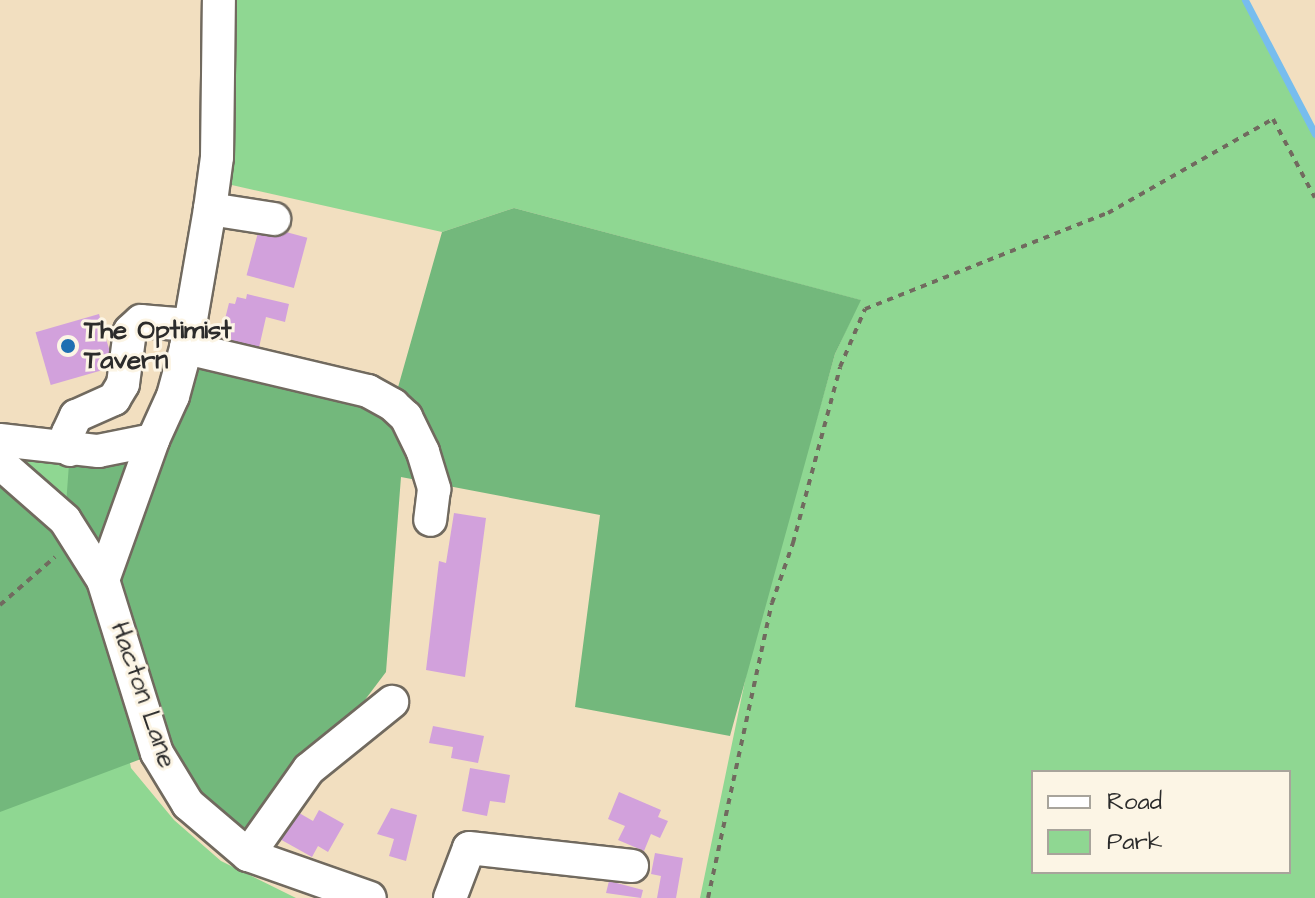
<!DOCTYPE html>
<html>
<head>
<meta charset="utf-8">
<style>
	body { margin:0 }
	#map { position:relative; width:1315px; height:898px; overflow:hidden; background:#f2dfc0; font-family:"Architects Daughter",sans-serif }
	div>[style] { position:absolute }
	.green>* { inset:0; background:#8fd792 }
	.forest>* { inset:0; background:#73b87c }
	.stream>* { height:7px; margin:-3.5px; padding:0 3.5px; transform-origin:3.5px; border-radius:3.5px; background:#77bdee }
	.building>* { inset:0; background:#d2a1dc; transform-origin:0 0 }
	.path>* { height:4px; margin-top:-2px; transform-origin:0; background:repeating-linear-gradient(90deg,#716a5f 0 6px,transparent 0 12px) }
	.roads { filter:drop-shadow(2px 0 #716a5f) drop-shadow(-2px 0 #716a5f) drop-shadow(0 2px #716a5f) drop-shadow(0 -2px #716a5f) }
	.minor>* { height:32px; margin:-16px; padding:0 16px; transform-origin:16px; border-radius:16px; background:#fff }
	.dots>* { width:22px; height:22px; translate:-50% -50%; box-sizing:border-box; border:4px solid #fcf5e5; border-radius:50% }
	span { translate:-50% -50%; white-space:nowrap; text-align:center; line-height:1.15; -webkit-text-stroke:6px #fcf5e5; paint-order:stroke }
	.poi-label { font-size:26px; color:#2b2b2b; font-weight:700 }
	.left { translate:0 -50%; text-align:left }
	.street-label { font-size:26px; color:#2b2b2b }
	.legend { position:absolute; left:1031px; top:770px; width:260px; height:104px; box-sizing:border-box; background:#fcf5e5; border:2px solid #a8a49b; margin:0; padding:10px 14px; list-style:none; font-size:24px; color:#2b2b2b }
	.legend li { display:flex; align-items:center; gap:16px; height:40px }
	.legend b { width:40px; border:2px solid #a8a49b }
</style>
</head>
<body>
<div id="map">
	<div class="green">
		<div style="clip-path:polygon(evenodd,219px 0,1245px 0,1315px 134px,1315px 898px,700px 898px,752px 647px,835px 354px,860px 300px,514px 208px,442px 232px,214px 181px,219px 0,1033px 772px,1289px 772px,1289px 872px,1033px 872px,1033px 772px)"></div>
		<div style="clip-path:polygon(0 440px,70px 450px,131px 768px,174px 820px,221px 861px,296px 898px,0 898px)"></div>
	</div>
	<div class="forest">
		<div style="clip-path:polygon(514px 208px,861px 300px,835px 354px,730px 736px,575px 707px,600px 515px,401px 477px,386px 672px,248px 855px,157px 753px,0 812px,0 463px,65px 519px,70px 450px,153px 439px,186px 348px,393px 405px,442px 232px)"></div>
	</div>
	<div class="stream">
		<div style="left:1245px;top:0;width:151px;rotate:62.4deg"></div>
	</div>
	<div class="building">
		<div style="left:260px;top:225px;width:49px;height:52px;rotate:15deg"></div>
		<div style="clip-path:polygon(247px 294px,289px 304px,285px 322px,266px 317px,258px 352px,219px 343px,229px 303px,235px 304px,237px 297px,246px 299px)"></div>
		<div style="left:99px;top:314px;width:55px;height:66px;rotate:74deg"></div>
		<div style="clip-path:polygon(454px 513px,486px 518px,465px 677px,426px 670px,439px 561px,446px 563px)"></div>
		<div style="clip-path:polygon(433px 726px,484px 736px,478px 763px,451px 758px,453px 747px,429px 743px)"></div>
		<div style="clip-path:polygon(470px 768px,510px 775px,505px 803px,490px 801px,487px 816px,462px 811px)"></div>
		<div style="clip-path:polygon(619px 792px,661px 810px,658px 817px,668px 821px,660px 838px,651px 834px,644px 851px,618px 840px,625px 826px,608px 819px)"></div>
		<div style="clip-path:polygon(391px 808px,417px 815px,406px 861px,389px 856px,394px 839px,377px 834px)"></div>
		<div style="clip-path:polygon(294px 810px,313px 821px,319px 810px,344px 824px,328px 852px,318px 846px,312px 857px,278px 838px)"></div>
		<div style="clip-path:polygon(655px 853px,683px 858px,676px 898px,657px 898px,661px 876px,651px 874px)"></div>
		<div style="clip-path:polygon(609px 881px,643px 890px,641px 898px,606px 893px)"></div>
	</div>
	<div class="path">
		<div style="left:0;top:605px;width:73px;rotate:-41.1deg"></div>
		<div style="left:708px;top:898px;width:302px;rotate:-77.8deg"></div>
		<div style="left:772px;top:603px;width:64px;rotate:-70.7deg"></div>
		<div style="left:793px;top:543px;width:182px;rotate:-75deg"></div>
		<div style="left:840px;top:367px;width:63px;rotate:-66.7deg"></div>
		<div style="left:865px;top:309px;width:261px;rotate:-21.6deg"></div>
		<div style="left:1108px;top:213px;width:190px;rotate:-29.7deg"></div>
		<div style="left:1273px;top:119px;width:89px;rotate:62deg"></div>
	</div>
	<div class="roads">
		<div class="minor">
			<div style="left:210px;top:209px;width:65px;rotate:8.9deg"></div>
			<div style="left:186px;top:348px;width:187px;rotate:13.3deg"></div>
			<div style="left:368px;top:391px;width:29px;rotate:29deg"></div>
			<div style="left:393px;top:405px;width:18px;rotate:43deg"></div>
			<div style="left:406px;top:417px;width:39px;rotate:64deg"></div>
			<div style="left:423px;top:452px;width:39px;rotate:73deg"></div>
			<div style="left:434px;top:489px;width:31px;rotate:97deg"></div>
			<div style="left:0;top:440px;width:99px;rotate:6.4deg"></div>
			<div style="left:98px;top:451px;width:56px;rotate:-11.3deg"></div>
			<div style="left:153px;top:440px;width:48px;rotate:-65.6deg"></div>
			<div style="left:173px;top:396px;width:50px;rotate:-74.8deg"></div>
			<div style="left:186px;top:348px;width:141px;rotate:-80.2deg"></div>
			<div style="left:210px;top:209px;width:52px;rotate:-82.3deg"></div>
			<div style="left:217px;top:157px;width:157px;rotate:-89.3deg"></div>
			<div style="left:70px;top:450px;width:17px;rotate:-97deg"></div>
			<div style="left:68px;top:433px;width:19px;rotate:-65deg"></div>
			<div style="left:76px;top:416px;width:42px;rotate:-24.1deg"></div>
			<div style="left:114px;top:399px;width:17px;rotate:-59deg"></div>
			<div style="left:123px;top:384px;width:53px;rotate:-82.5deg"></div>
			<div style="left:130px;top:331px;width:15px;rotate:-42deg"></div>
			<div style="left:141px;top:321px;width:49px;rotate:4.7deg"></div>
			<div style="left:0;top:463px;width:86px;rotate:41.2deg"></div>
			<div style="left:65px;top:520px;width:71px;rotate:57.7deg"></div>
			<div style="left:103px;top:580px;width:181px;rotate:72.7deg"></div>
			<div style="left:157px;top:753px;width:60px;rotate:58.7deg"></div>
			<div style="left:188px;top:804px;width:79px;rotate:40.4deg"></div>
			<div style="left:248px;top:855px;width:129px;rotate:19.4deg"></div>
			<div style="left:103px;top:580px;width:149px;rotate:-70.3deg"></div>
			<div style="left:248px;top:855px;width:105px;rotate:-54.7deg"></div>
			<div style="left:309px;top:769px;width:107px;rotate:-38.9deg"></div>
			<div style="left:450px;top:898px;width:53px;rotate:-69.2deg"></div>
			<div style="left:469px;top:848px;width:164px;rotate:6.3deg"></div>
		</div>
	</div>
	<div class="dots">
		<div style="left:68px;top:346px;background:#1f6fb2"></div>
	</div>
	<div class="poi-label">
		<span class="left" style="left:84px;top:346px">The Optimist<br>Tavern</span>
	</div>
	<div class="street-label">
		<span style="left:143px;top:695px;rotate:71deg">Hacton Lane</span>
	</div>
	<ul class="legend">
	<li><b style="height:10px;background:#fff"></b>Road</li>
	<li><b style="height:22px;background:#8fd792"></b>Park</li>
	</ul>
</div>
</body>
</html>
